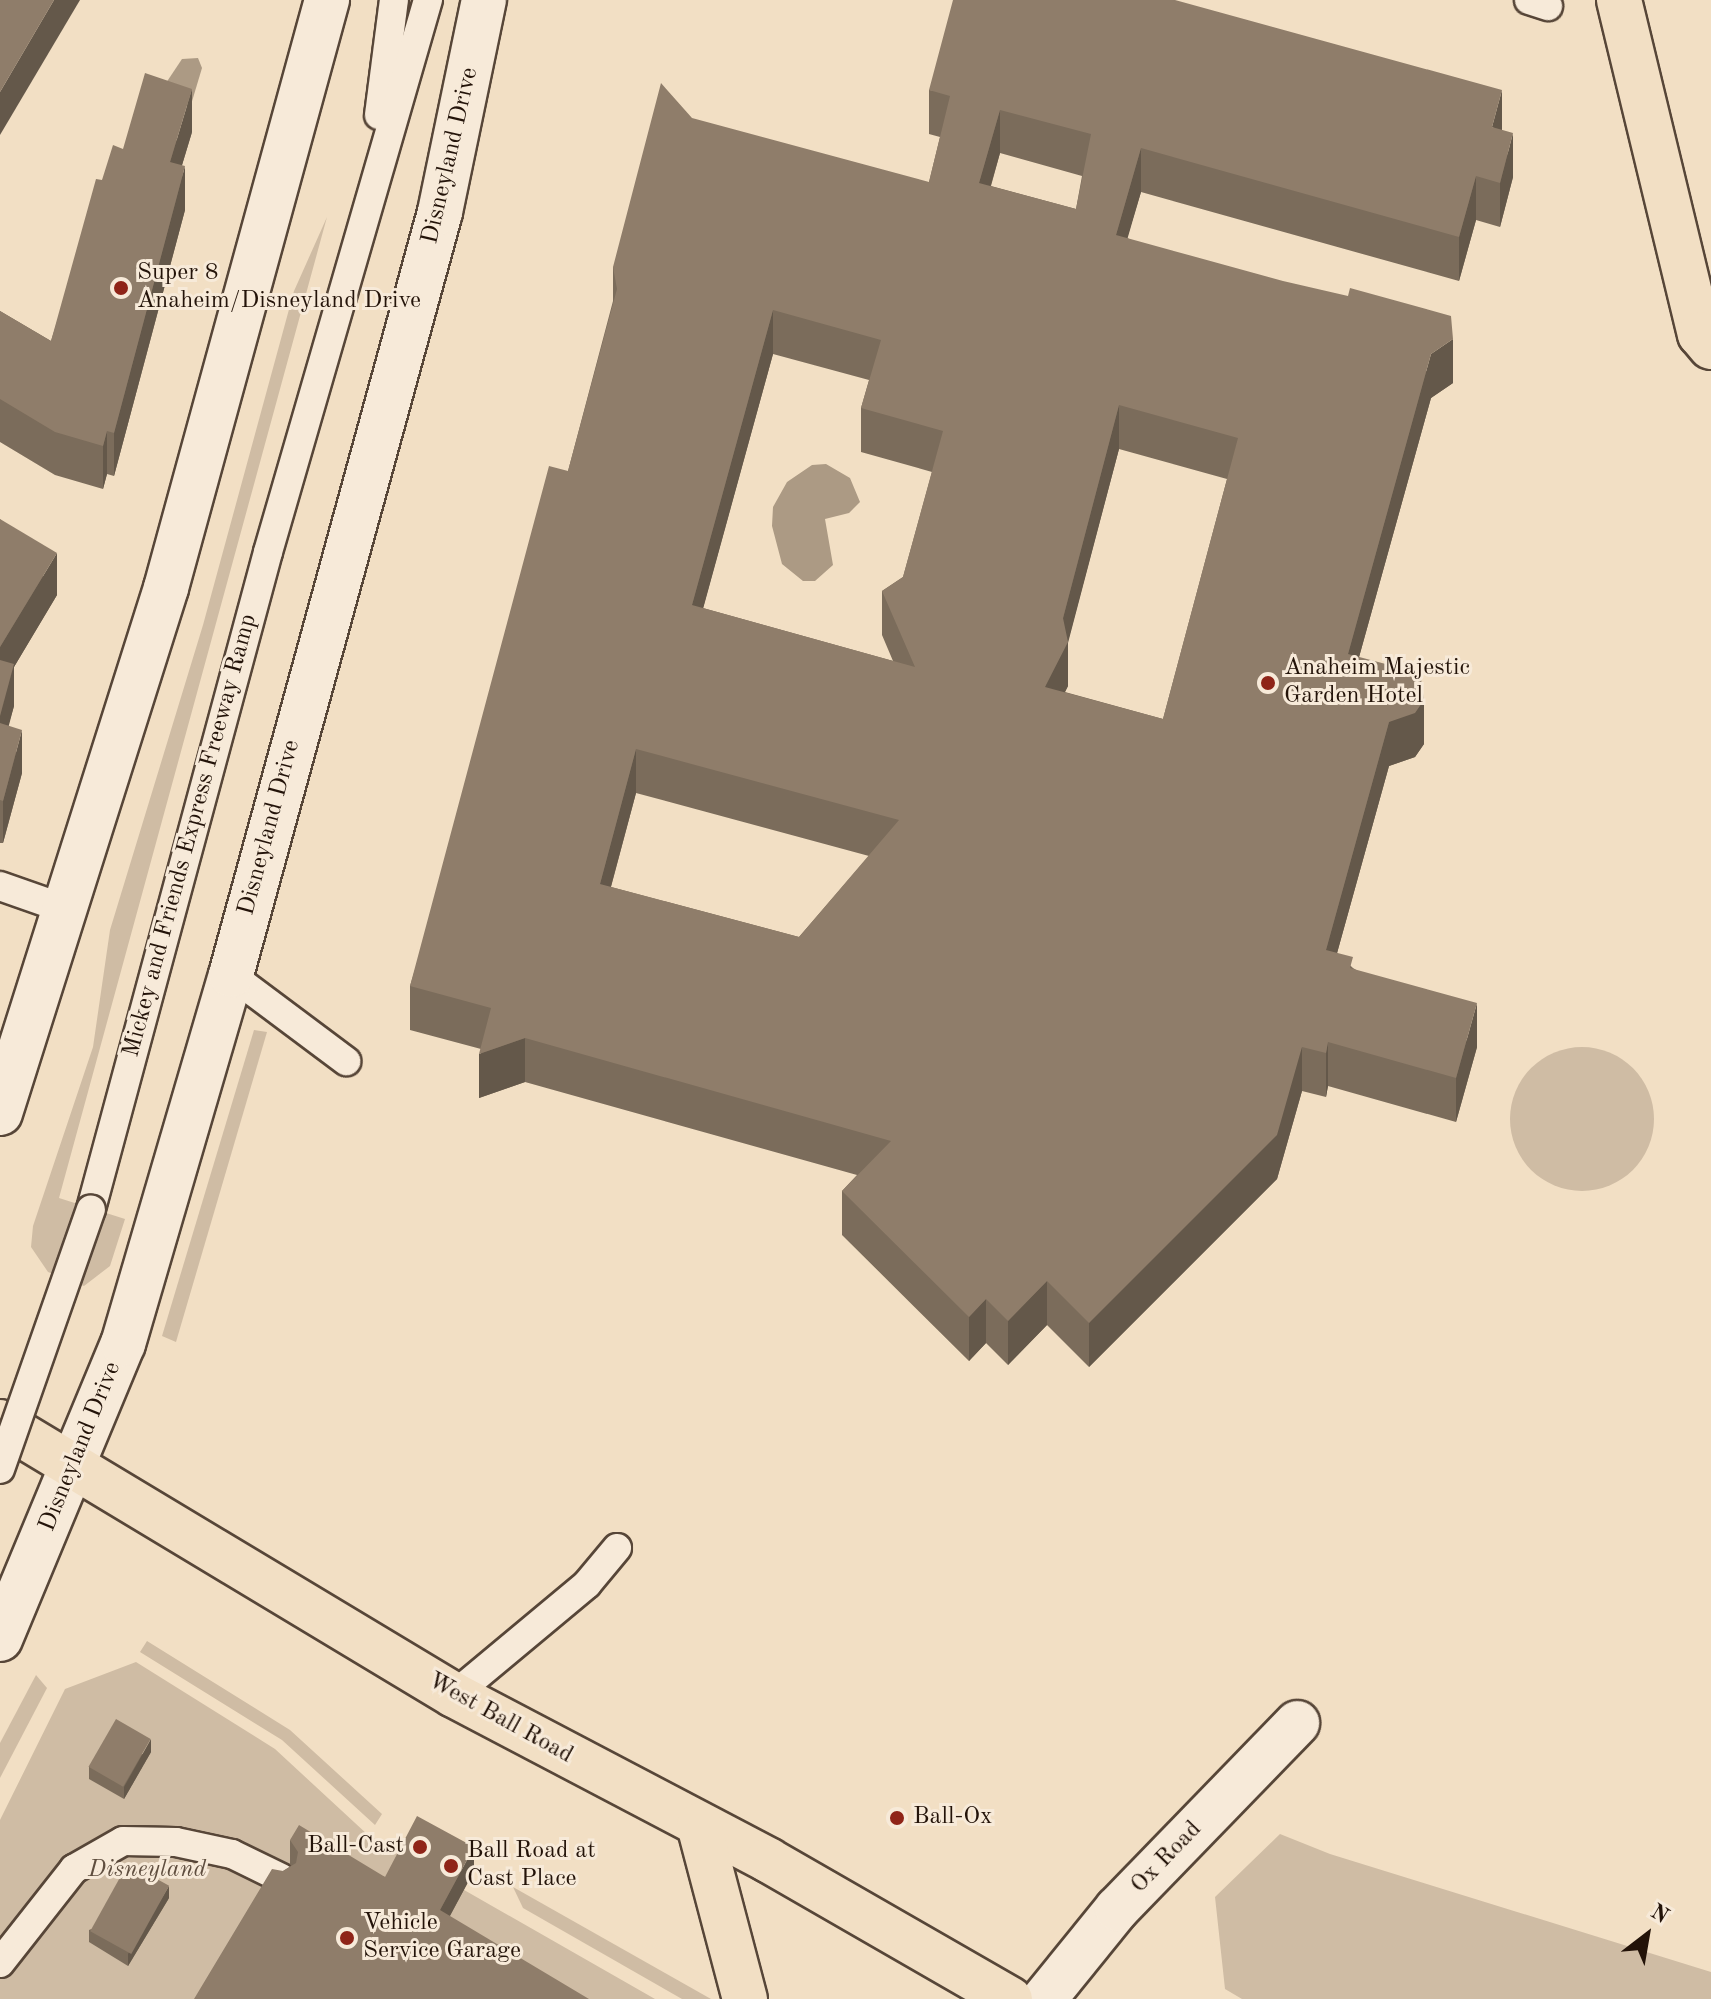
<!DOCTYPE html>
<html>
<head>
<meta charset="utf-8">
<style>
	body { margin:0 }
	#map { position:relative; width:1711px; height:1999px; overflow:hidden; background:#f2dfc4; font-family:"Old Standard TT",serif }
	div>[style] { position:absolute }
	.green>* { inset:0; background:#cfbca4 }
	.round { border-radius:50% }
	.water>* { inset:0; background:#ac9a84 }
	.roads { filter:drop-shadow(2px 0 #574638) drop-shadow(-2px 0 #574638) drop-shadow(0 2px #574638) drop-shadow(0 -2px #574638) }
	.lane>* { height:28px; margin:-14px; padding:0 14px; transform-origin:14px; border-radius:14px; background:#f7ead9 }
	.street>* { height:44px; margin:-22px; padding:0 22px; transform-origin:22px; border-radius:22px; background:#f7ead9 }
	.secondary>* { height:44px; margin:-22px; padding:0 22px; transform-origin:22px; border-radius:22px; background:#f7ead9 }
	.primary>* { height:44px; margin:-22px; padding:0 22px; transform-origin:22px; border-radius:22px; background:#f2dfc4 }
	.highway>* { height:44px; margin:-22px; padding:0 22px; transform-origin:22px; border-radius:22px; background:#f2dfc4 }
	.bridges { filter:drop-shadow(2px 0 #574638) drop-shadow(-2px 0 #574638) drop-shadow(0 2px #574638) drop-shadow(0 -2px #574638) }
	.lane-bridge>* { height:28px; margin:-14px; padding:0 14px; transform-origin:14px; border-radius:14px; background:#f7ead9 }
	.wall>* { inset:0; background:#7b6c5b }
	.shaded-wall>* { inset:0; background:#64584a }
	.building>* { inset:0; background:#8f7d6a; transform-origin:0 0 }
	.dots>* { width:22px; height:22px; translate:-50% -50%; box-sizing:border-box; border:4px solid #f7ead9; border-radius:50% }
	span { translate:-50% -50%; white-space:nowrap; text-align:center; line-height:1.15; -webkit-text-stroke:6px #f7ead9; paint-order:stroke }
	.street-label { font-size:24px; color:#231309 }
	.poi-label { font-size:24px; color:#231309 }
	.left { translate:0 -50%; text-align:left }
	.right { translate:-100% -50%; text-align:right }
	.park-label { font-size:24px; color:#5f4e3f; font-style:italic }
	.north { position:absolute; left:1607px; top:1895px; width:80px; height:80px; -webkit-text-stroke:6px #f7ead9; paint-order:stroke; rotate:31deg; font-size:22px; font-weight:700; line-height:32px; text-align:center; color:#231309 }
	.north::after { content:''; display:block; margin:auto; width:28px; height:36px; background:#231309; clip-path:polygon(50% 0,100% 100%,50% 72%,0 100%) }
</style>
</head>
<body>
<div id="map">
	<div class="green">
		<div style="clip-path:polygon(327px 217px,59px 1198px,125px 1219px,110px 1266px,84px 1286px,48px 1272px,31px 1247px,33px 1226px,93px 1047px,110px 930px,203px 625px,294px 291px)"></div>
		<div style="clip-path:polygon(254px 1030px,267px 1032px,176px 1342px,162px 1336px)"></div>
		<div class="round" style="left:1510px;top:1047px;width:144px;height:144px"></div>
		<div style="clip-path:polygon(147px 1641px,290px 1730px,382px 1814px,375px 1825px,282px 1740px,140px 1652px)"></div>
		<div style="clip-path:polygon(136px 1662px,275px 1749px,368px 1835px,655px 1999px,0 1999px,0 1820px,65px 1689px)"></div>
		<div style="clip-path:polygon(36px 1675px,47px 1688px,0 1778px,0 1743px)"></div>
		<div style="clip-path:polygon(1280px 1834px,1330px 1854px,1711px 1972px,1711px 1999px,1242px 1999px,1225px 1989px,1215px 1897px)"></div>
		<div style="clip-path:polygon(513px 1887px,711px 1999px,682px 1999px,523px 1908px)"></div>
	</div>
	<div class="water">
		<div style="clip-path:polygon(198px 58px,202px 68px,190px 108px,166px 83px,182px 59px)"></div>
		<div style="clip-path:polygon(826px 464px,850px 478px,860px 502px,849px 513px,825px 519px,833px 565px,815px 581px,803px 581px,782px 564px,772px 526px,773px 507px,787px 482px,812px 465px)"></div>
	</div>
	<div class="roads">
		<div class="lane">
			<div style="left:1529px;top:0;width:20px;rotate:18deg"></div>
			<div style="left:379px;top:115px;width:116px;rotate:-82.6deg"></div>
			<div style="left:0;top:886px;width:72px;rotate:19.4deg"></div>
			<div style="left:231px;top:975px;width:144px;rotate:36.8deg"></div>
			<div style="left:91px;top:1209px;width:680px;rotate:-74.92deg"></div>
			<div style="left:268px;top:552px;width:575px;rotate:-73.84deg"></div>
			<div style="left:454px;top:1695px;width:173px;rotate:-39.8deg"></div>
			<div style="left:587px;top:1584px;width:47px;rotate:-50.2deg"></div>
			<div style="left:0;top:1963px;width:120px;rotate:-51.8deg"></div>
			<div style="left:74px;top:1869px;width:56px;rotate:-29.7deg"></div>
			<div style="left:123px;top:1841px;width:53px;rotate:1.1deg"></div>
			<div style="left:176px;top:1842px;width:57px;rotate:12.1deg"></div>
			<div style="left:232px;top:1854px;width:55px;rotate:26.1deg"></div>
		</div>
		<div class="street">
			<div style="left:1044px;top:1999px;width:116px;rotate:-51deg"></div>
			<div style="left:1117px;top:1909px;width:259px;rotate:-45.9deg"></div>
		</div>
		<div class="secondary">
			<div style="left:0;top:1113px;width:551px;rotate:-72.45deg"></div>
			<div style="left:166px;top:588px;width:610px;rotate:-74.69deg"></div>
			<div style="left:0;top:1639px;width:320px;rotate:-67.4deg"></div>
			<div style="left:123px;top:1344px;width:384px;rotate:-73.7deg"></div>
			<div style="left:231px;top:975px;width:791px;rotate:-74.68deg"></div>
			<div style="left:440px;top:212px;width:217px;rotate:-78.3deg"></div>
		</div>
		<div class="primary">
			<div style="left:0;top:1422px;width:530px;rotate:31.02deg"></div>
			<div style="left:454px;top:1695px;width:355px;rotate:27.7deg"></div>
			<div style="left:768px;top:1860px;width:279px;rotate:29.9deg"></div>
			<div style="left:699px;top:1825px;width:180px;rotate:75.2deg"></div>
		</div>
		<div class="highway">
			<div style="left:1619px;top:0;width:344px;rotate:76.4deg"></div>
			<div style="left:1700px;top:334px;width:17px;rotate:50deg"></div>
		</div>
	</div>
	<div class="bridges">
		<div class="lane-bridge">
			<div style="left:0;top:1469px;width:275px;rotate:-70.7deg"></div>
		</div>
	</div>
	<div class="wall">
		<div style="clip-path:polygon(evenodd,929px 90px,1502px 130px,1513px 177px,1500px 227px,1476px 220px,1459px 281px,1141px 192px,1127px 238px,1453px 383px,1431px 398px,1359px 657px,1424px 744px,1415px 757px,1389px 766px,1337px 953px,1353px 968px,1477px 1047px,1456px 1122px,1328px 1086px,1326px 1097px,1302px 1091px,1277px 1179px,1089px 1367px,1047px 1325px,1008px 1365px,986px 1343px,969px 1361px,842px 1235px,842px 1191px,857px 1175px,525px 1082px,479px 1098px,481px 1049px,410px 1030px,410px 986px,568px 471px,613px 301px,613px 267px,929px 182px,940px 137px,929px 134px,929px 90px,1000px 153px,1082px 176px,1076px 209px,991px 186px,1000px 153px,929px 90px,773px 354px,869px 380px,861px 408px,861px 452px,932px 472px,903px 577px,882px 591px,882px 635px,893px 661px,703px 608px,773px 354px,929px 90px,1119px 449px,1227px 479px,1163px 719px,1065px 692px,1068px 686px,1068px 641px,1119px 449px,929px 90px,636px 793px,869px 856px,799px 937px,611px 887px,636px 793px)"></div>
		<div style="clip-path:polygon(192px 132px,182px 165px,185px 210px,114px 476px,107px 474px,103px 489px,55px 475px,0 442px,0 311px,51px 341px,102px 180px)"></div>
		<div style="clip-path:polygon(0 519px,57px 595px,14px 667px,14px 706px,8px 726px,22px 773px,3px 843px,0 843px)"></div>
		<div style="clip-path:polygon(151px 1752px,124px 1799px,89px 1779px,89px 1767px)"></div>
		<div style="clip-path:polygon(290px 1840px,385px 1877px,474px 1871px,450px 1916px,283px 1871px,291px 1866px,290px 1864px)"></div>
		<div style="clip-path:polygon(169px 1898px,128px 1966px,89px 1942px,89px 1930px)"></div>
	</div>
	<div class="shaded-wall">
		<div style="clip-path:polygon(54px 0,80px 0,0 135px,0 92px)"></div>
		<div style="clip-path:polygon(192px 89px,192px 132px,170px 205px,170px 162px)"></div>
		<div style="clip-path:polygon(1502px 90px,1502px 133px,1492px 127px)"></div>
		<div style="clip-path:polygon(1000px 110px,1000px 153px,979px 226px,979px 183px)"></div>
		<div style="clip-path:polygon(1513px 133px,1513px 177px,1500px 227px,1500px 183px)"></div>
		<div style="clip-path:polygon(1141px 148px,1141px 192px,1116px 278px,1116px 235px)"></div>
		<div style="clip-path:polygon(185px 166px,185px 210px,114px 476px,114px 433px)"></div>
		<div style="clip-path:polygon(1476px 176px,1476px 220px,1459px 281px,1459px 237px)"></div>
		<div style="clip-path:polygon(773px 310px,773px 354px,692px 649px,692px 605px)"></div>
		<div style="clip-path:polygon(1453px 339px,1453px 383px,1431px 398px,1348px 697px,1348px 654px,1431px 354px)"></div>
		<div style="clip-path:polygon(1119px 405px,1119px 449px,1068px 643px,1068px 686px,1045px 731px,1045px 687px)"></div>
		<div style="clip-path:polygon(107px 431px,107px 474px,103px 489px,103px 446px)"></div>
		<div style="clip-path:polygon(57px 553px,57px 595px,14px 667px,14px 706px,0 759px,0 647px)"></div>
		<div style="clip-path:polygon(1424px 700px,1424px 744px,1415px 757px,1389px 766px,1326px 993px,1326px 950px,1389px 722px)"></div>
		<div style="clip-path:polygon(22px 730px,22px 773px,3px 843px,3px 801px)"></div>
		<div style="clip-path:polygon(636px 749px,636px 793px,600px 927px,600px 884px)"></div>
		<div style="clip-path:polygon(1477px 1003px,1477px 1047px,1456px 1122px,1456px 1078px)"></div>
		<div style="clip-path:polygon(525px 1038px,525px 1082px,479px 1098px,479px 1054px)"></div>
		<div style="clip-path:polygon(1328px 1042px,1328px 1086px,1326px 1097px,1326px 1053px)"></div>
		<div style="clip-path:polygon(1302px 1047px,1302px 1091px,1277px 1179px,1089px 1367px,1089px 1323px)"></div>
		<div style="clip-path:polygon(1047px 1281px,1047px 1325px,1008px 1365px,1008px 1321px)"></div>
		<div style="clip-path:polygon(986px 1299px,986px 1343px,969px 1361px,969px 1317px)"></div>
		<div style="clip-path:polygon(151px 1739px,151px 1752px,124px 1799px,124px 1787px)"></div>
		<div style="clip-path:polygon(474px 1847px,474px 1871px,440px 1934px,440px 1910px)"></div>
		<div style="clip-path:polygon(169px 1886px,169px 1898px,128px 1966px,128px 1954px)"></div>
	</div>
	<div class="building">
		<div style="clip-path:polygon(0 0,54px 0,0 92px)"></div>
		<div style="clip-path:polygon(evenodd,953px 0,1175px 0,1502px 90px,1492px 127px,1513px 133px,1500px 183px,1476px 176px,1459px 237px,1141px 148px,1116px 235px,1283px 281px,1348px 296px,1350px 288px,1451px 316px,1453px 339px,1431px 354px,1348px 654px,1412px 671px,1421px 679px,1424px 700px,1415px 713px,1389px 722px,1326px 950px,1353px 957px,1350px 968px,1477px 1003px,1456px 1078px,1328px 1042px,1326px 1053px,1302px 1047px,1277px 1135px,1089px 1323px,1047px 1281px,1008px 1321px,986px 1299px,969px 1317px,842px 1191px,891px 1141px,525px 1038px,479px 1054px,491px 1008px,410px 986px,549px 466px,568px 471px,617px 289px,613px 267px,661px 83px,692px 118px,929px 182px,950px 96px,929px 90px,953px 0,1000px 110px,1091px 134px,1076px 209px,979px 183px,1000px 110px,953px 0,773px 310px,881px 340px,861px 408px,943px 431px,903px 577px,882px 591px,915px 667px,692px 605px,773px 310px,953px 0,1119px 405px,1238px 438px,1163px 719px,1045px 687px,1068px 642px,1063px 618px,1119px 405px,953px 0,636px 749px,899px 820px,799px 937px,600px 884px,636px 749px)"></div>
		<div style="clip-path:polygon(145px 73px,192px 89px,170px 162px,185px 166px,114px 433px,107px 431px,103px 446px,55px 432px,0 399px,0 311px,51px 341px,96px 179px,102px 180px,113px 145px,123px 149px)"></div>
		<div style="clip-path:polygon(0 519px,57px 553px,0 647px)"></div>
		<div style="clip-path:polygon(0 660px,14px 664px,0 716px)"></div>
		<div style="clip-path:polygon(0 723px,22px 730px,3px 801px,0 800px)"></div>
		<div style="left:116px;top:1719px;width:40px;height:55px;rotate:30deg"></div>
		<div style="clip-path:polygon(417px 1816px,474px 1847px,440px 1910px,589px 1999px,194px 1999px,272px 1869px,283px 1871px,296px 1863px,298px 1852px,290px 1840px,299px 1825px,385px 1877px)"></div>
		<div style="left:128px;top:1863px;width:47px;height:78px;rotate:29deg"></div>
	</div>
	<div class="dots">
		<div style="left:121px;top:288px;background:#8f2418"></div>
		<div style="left:1268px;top:683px;background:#8f2418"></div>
		<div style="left:897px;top:1818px;background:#8f2418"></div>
		<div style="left:420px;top:1847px;background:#8f2418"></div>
		<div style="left:451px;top:1866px;background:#8f2418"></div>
		<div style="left:347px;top:1938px;background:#8f2418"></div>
	</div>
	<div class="street-label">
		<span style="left:451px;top:156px;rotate:-77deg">Disneyland Drive</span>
		<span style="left:270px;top:828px;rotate:-75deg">Disneyland Drive</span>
		<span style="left:191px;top:836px;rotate:-75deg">Mickey and Friends Express Freeway Ramp</span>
		<span style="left:81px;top:1447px;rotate:-68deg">Disneyland Drive</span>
		<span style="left:500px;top:1719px;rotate:29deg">West Ball Road</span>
		<span style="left:1167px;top:1858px;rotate:-46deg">Ox Road</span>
	</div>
	<div class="poi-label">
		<span class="left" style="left:137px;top:288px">Super 8<br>Anaheim/Disneyland Drive</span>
		<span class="left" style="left:1284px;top:683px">Anaheim Majestic<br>Garden Hotel</span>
		<span class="left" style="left:913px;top:1818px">Ball-Ox</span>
		<span class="right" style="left:404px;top:1847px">Ball-Cast</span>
		<span class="left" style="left:467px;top:1866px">Ball Road at<br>Cast Place</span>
		<span class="left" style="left:363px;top:1938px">Vehicle<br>Service Garage</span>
	</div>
	<div class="park-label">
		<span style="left:147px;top:1871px">Disneyland</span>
	</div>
	<div class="north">N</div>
</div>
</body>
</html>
